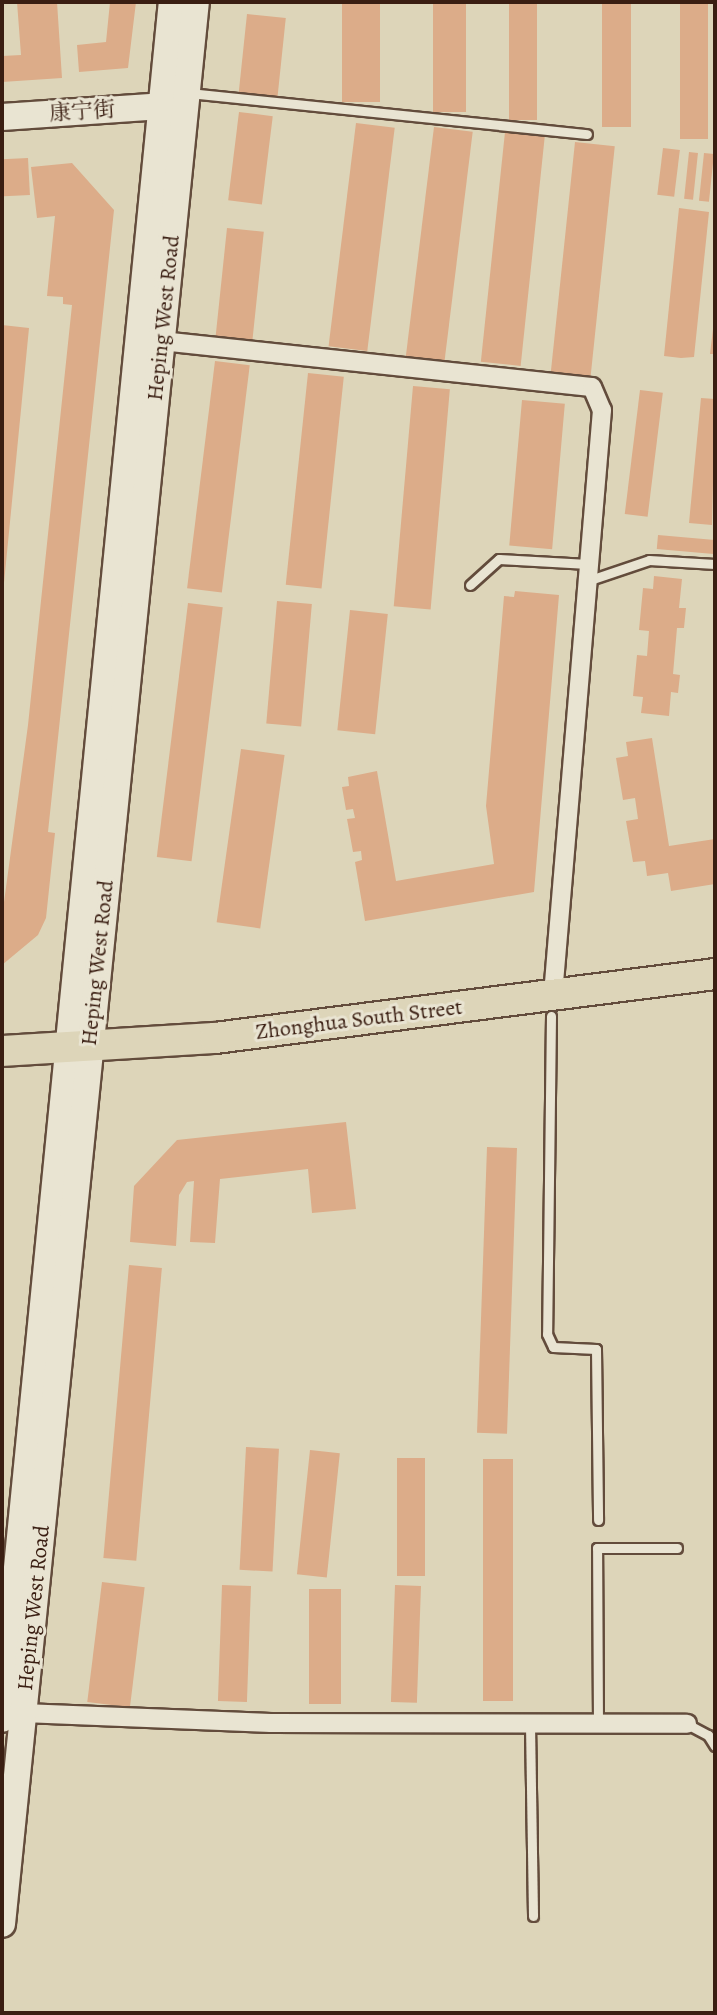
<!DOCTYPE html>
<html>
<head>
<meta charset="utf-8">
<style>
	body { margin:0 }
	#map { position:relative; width:717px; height:2015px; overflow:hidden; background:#ddd5b9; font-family:Alegreya,"Noto Serif SC",serif }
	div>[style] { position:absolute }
	.building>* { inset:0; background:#dcac89; transform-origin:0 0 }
	.roads { filter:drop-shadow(2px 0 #634c3c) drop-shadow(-2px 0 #634c3c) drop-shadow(0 2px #634c3c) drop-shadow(0 -2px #634c3c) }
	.lane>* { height:9px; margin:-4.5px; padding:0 4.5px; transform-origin:4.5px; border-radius:4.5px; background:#e9e4d2 }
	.street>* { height:18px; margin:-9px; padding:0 9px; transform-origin:9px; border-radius:9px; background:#e9e4d2 }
	.secondary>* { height:26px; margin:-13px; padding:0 13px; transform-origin:13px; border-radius:13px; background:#e9e4d2 }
	.primary>* { height:30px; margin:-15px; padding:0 15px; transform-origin:15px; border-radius:15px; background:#ddd5b9 }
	span { translate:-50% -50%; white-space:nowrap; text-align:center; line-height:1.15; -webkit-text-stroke:6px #e9e4d2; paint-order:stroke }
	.street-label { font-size:22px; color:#3a1e12 }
	.frame { position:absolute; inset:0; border:4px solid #3a1e12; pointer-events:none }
</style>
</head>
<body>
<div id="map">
	<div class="building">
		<div style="clip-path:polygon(17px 2px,57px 2px,62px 78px,2px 82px,2px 56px,21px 55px)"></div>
		<div style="clip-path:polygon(110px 2px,136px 2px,128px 68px,79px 72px,77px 45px,106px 42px)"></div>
		<div style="left:342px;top:2px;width:38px;height:100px"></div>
		<div style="left:433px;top:2px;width:33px;height:110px"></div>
		<div style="left:509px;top:2px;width:28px;height:118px"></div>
		<div style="left:602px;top:2px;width:29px;height:125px"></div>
		<div style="left:680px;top:2px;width:28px;height:137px"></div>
		<div style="left:247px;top:14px;width:39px;height:80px;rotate:6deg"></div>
		<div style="left:239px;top:112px;width:34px;height:89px;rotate:7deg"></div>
		<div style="left:356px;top:123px;width:39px;height:225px;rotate:7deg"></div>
		<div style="left:434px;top:127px;width:39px;height:231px;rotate:7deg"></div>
		<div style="left:505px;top:132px;width:40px;height:231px;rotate:6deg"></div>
		<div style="left:575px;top:142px;width:40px;height:231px;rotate:6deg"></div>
		<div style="left:663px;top:148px;width:17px;height:47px;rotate:7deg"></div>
		<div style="left:689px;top:152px;width:9px;height:47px;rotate:6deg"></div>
		<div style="left:704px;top:153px;width:10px;height:48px;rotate:6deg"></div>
		<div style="left:28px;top:158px;width:37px;height:26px;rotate:87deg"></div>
		<div style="clip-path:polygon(72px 163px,114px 210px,48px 832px,55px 833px,46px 918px,38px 935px,2px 965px,2px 917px,28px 725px,72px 305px,63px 304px,63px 297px,47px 296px,55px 216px,37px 218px,31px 167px)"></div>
		<div style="clip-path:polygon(679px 208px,709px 212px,694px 357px,681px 358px,664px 356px)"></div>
		<div style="left:227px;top:228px;width:37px;height:114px;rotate:6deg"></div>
		<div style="clip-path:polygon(2px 325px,29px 328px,4px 583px,2px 583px)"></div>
		<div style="clip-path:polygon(713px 329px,715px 329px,715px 354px,710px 354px)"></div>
		<div style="left:215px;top:361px;width:35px;height:229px;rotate:7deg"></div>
		<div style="left:308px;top:373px;width:36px;height:213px;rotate:6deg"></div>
		<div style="left:413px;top:386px;width:37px;height:221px;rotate:5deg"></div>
		<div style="left:640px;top:390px;width:23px;height:125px;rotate:7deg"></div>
		<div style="clip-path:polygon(701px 398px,715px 399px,712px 525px,689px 523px)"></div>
		<div style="left:522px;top:400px;width:43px;height:146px;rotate:5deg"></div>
		<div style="left:658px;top:535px;width:57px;height:14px;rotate:5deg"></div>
		<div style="clip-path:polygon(654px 576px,682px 579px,679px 608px,686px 608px,684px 628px,677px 628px,673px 674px,680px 675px,678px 693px,671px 692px,669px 716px,641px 713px,643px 697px,633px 696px,637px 655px,647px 656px,649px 631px,639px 630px,643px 588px,653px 589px)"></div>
		<div style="clip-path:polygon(515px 591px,559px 595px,534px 892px,365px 921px,355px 862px,362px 860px,361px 851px,353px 852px,347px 819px,355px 818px,353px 809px,346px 810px,342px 787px,349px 786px,348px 777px,377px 771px,396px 881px,494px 864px,486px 806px,504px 596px,514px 597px)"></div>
		<div style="left:277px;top:601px;width:35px;height:123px;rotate:5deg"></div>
		<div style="left:188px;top:603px;width:35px;height:256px;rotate:7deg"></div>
		<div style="left:350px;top:610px;width:38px;height:121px;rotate:6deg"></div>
		<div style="clip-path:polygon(652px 738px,669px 846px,715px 839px,715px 884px,671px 891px,668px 873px,647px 876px,645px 861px,633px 862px,626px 821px,638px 819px,635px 798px,623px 800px,616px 758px,628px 756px,626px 742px)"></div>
		<div style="left:241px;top:749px;width:44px;height:175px;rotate:8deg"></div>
		<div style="clip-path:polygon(346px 1122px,356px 1209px,312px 1213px,308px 1169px,220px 1179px,215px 1243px,190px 1242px,194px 1181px,187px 1182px,179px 1195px,176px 1246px,130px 1242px,134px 1186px,177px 1140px)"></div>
		<div style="left:487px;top:1147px;width:30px;height:286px;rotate:2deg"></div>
		<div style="left:129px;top:1265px;width:33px;height:294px;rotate:5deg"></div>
		<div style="left:246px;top:1447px;width:33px;height:123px;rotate:3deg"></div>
		<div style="left:310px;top:1450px;width:30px;height:125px;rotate:6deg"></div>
		<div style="left:397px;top:1458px;width:28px;height:118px"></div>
		<div style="left:483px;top:1459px;width:30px;height:242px"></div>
		<div style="left:102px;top:1582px;width:43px;height:121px;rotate:7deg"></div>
		<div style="left:222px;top:1585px;width:29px;height:116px;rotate:2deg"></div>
		<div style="left:395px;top:1585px;width:26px;height:117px;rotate:2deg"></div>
		<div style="left:309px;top:1589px;width:32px;height:115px"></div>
	</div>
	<div class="roads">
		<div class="lane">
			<div style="left:189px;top:93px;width:400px;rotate:5.9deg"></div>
			<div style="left:587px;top:581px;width:65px;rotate:-18.7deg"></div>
			<div style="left:649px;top:560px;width:66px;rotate:3.5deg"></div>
			<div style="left:470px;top:585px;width:39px;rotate:-42deg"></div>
			<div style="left:499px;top:559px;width:89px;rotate:3.2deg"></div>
			<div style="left:551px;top:1016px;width:318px;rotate:90.7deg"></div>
			<div style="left:547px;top:1334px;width:14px;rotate:65deg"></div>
			<div style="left:553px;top:1347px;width:43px;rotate:2.7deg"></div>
			<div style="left:596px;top:1349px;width:171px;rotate:89.3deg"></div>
			<div style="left:530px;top:1724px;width:192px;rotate:89.1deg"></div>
			<div style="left:598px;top:1724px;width:176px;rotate:-90.3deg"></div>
			<div style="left:597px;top:1548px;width:80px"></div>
			<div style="left:687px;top:1724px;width:24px;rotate:28deg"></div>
			<div style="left:708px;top:1735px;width:13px;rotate:58deg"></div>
		</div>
		<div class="street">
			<div style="left:161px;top:341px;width:433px;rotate:6.1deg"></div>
			<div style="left:592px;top:387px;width:25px;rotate:67deg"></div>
			<div style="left:602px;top:410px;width:587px;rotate:94.79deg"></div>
			<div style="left:23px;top:1713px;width:248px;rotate:2.3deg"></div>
			<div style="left:271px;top:1723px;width:416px;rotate:0.1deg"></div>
		</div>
		<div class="secondary">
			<div style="left:2px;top:117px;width:160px;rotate:-3.9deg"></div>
			<div style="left:2px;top:1719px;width:1725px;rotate:-84.35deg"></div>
			<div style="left:2px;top:1924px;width:1932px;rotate:-84.24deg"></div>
		</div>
		<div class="primary">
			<div style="left:2px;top:1051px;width:213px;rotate:-3.5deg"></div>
			<div style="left:215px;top:1038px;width:504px;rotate:-7.29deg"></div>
		</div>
	</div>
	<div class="street-label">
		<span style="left:82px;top:112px;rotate:-4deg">康宁街</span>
		<span style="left:164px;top:318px;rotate:-84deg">Heping West Road</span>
		<span style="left:98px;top:963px;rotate:-84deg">Heping West Road</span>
		<span style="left:359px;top:1020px;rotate:-7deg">Zhonghua South Street</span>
		<span style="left:34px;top:1608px;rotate:-84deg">Heping West Road</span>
	</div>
	<div class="frame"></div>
</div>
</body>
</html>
